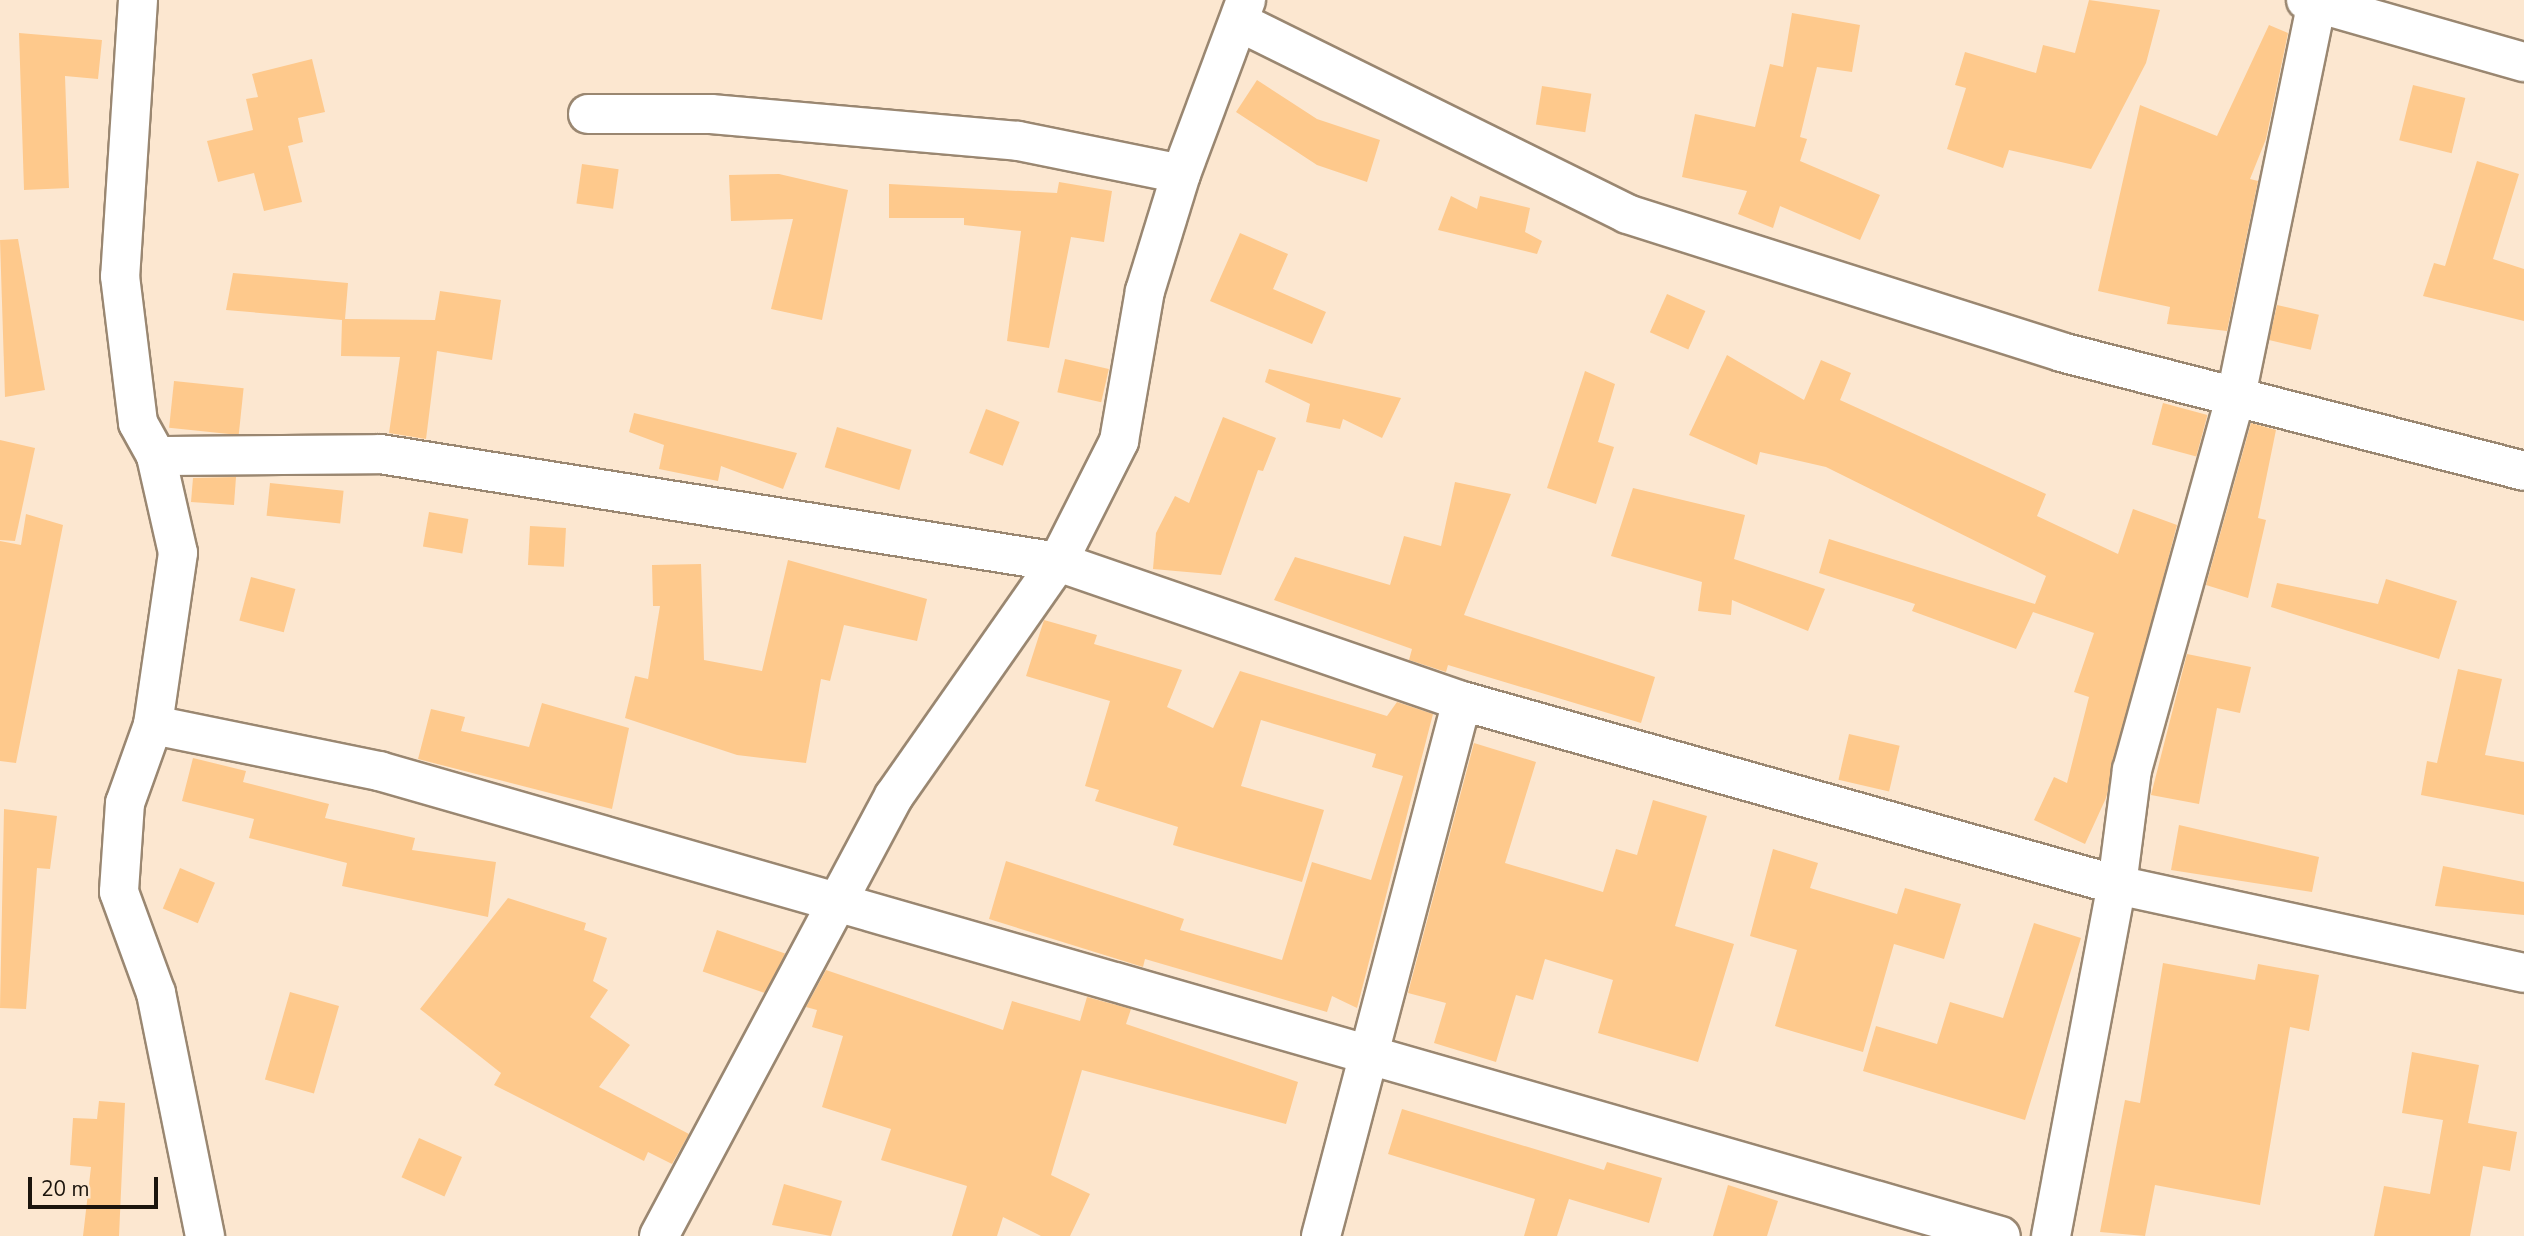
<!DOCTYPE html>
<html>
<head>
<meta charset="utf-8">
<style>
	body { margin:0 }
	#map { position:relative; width:2524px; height:1236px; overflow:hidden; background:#fce7d0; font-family:"Nunito Sans",sans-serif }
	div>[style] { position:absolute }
	.building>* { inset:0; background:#fec98c; transform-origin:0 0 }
	.roads { filter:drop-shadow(2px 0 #9a8771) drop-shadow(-2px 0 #9a8771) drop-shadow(0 2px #9a8771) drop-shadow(0 -2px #9a8771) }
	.minor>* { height:38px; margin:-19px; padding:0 19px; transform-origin:19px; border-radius:19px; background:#fff }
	span { translate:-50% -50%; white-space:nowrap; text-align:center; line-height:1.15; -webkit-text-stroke:6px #fce7d0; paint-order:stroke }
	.scale { position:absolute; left:28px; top:1177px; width:130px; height:32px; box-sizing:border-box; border:4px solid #1b140c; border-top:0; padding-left:9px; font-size:21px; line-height:24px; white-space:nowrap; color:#1b140c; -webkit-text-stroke:5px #fce7d0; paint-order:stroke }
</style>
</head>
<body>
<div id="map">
	<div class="building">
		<div style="clip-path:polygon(2089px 0,2160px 10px,2146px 63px,2091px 169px,2009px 150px,2003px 168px,1947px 149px,1966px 88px,1955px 85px,1965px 52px,2036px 73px,2043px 45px,2075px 53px)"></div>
		<div style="clip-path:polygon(1792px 13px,1860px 25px,1852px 72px,1817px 67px,1800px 137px,1807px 139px,1800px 161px,1880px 195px,1860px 240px,1780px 206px,1773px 228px,1738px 214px,1747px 191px,1682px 177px,1695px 114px,1755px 127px,1770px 64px,1783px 67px)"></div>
		<div style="clip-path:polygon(2269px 25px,2288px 33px,2266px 139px,2250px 179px,2258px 181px,2227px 331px,2167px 324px,2170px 307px,2098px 291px,2140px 105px,2217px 136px)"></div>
		<div style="clip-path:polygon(19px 33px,102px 40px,98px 79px,65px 76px,69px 188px,24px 190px)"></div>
		<div style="clip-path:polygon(312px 59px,325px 112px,298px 118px,303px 142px,288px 146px,302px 202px,264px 211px,254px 173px,218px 182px,207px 141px,253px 130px,246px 99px,258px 97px,252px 74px)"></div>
		<div style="clip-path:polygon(1257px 80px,1317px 119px,1380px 140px,1367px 182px,1317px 165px,1236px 112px)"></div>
		<div style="left:2413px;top:85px;width:54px;height:57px;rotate:14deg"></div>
		<div style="left:1542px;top:86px;width:50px;height:39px;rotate:9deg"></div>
		<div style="clip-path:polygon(2477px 161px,2519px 174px,2493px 259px,2524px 269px,2524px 321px,2423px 296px,2434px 263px,2445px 266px)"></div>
		<div style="left:582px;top:164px;width:37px;height:40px;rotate:8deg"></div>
		<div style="clip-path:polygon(779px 174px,848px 190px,822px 320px,771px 309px,793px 219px,731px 221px,729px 175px)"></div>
		<div style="clip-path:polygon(1059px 182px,1112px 191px,1104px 242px,1071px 237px,1049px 348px,1007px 341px,1021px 231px,964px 225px,964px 218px,889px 218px,889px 184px,1057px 193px)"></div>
		<div style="clip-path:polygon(1451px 196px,1477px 209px,1480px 196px,1530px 208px,1525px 232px,1542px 241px,1537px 254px,1438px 230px)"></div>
		<div style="clip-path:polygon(1240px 233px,1288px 254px,1273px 289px,1326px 312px,1312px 344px,1210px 301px)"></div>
		<div style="clip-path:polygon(18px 239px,45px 390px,5px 397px,0 240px)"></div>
		<div style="clip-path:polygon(233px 273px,348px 283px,345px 319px,435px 320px,440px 291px,501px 300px,492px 360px,437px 351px,426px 439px,389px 433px,400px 357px,341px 356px,342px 320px,226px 310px)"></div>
		<div style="left:1667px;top:294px;width:42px;height:42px;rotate:24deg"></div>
		<div style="left:2277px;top:305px;width:43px;height:36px;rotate:13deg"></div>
		<div style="clip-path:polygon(1727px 355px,1804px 400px,1821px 360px,1851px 373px,1840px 400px,2046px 494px,2037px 516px,2118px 554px,2133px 509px,2177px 525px,2106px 798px,2085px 844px,2034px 820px,2054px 777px,2067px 783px,2089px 697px,2074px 692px,2094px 633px,2033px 612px,2016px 649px,1912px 611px,1915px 604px,1819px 573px,1829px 539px,2035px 604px,2046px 576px,1826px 467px,1760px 452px,1757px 465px,1689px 435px)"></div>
		<div style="left:1065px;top:359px;width:45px;height:34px;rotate:13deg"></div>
		<div style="clip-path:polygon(1269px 369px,1333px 383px,1401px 398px,1382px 438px,1343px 419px,1340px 429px,1306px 422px,1310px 404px,1265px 382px)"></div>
		<div style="clip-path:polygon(1585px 371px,1615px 384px,1598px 442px,1614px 447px,1596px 504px,1547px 488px)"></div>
		<div style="left:174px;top:381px;width:70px;height:47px;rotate:6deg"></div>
		<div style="left:2163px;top:403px;width:46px;height:43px;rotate:15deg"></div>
		<div style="left:986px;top:409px;width:36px;height:47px;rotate:21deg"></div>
		<div style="clip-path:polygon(634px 413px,797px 453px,783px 489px,721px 466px,718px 481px,659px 469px,664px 445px,629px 432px)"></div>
		<div style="clip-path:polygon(1223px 417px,1276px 438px,1263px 471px,1258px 470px,1221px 575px,1153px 569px,1156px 533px,1175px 496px,1189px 503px)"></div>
		<div style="clip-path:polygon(2251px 423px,2276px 430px,2258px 518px,2266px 520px,2248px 598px,2206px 585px)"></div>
		<div style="left:837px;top:427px;width:78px;height:42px;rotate:17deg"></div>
		<div style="clip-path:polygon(0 440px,35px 448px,15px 541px,0 540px)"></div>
		<div style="clip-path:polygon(236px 477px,234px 505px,191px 502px,193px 478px)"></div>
		<div style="clip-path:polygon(1455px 482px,1511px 494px,1464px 615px,1655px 677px,1641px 723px,1448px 665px,1446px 672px,1409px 660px,1412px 649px,1274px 600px,1295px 557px,1390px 585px,1404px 536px,1441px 546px)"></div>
		<div style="left:270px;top:483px;width:74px;height:33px;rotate:6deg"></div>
		<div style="clip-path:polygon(1633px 488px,1745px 515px,1734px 559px,1825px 589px,1808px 631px,1732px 600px,1731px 615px,1698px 611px,1702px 582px,1611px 556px)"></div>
		<div style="left:429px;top:512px;width:40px;height:35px;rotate:10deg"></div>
		<div style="clip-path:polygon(26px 514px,63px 525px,16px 763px,0 761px,0 541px,21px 545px)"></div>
		<div style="left:530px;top:526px;width:36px;height:39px;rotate:3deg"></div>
		<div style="clip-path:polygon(788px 560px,927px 599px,917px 641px,844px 625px,830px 681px,821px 679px,806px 763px,737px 755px,625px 718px,635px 676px,648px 679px,660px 606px,653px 606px,652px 565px,701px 564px,704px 660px,762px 671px)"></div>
		<div style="left:251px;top:577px;width:46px;height:45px;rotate:15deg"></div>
		<div style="clip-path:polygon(2386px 579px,2457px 601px,2439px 659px,2271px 607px,2277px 583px,2378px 604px)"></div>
		<div style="clip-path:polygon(1044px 620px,1097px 635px,1094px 644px,1182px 670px,1167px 707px,1213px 728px,1240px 671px,1387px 716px,1397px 702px,1433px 714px,1357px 1008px,1332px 996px,1327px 1012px,1145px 959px,1143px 967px,989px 919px,1006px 861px,1184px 919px,1180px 930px,1282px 960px,1312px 862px,1371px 880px,1403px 776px,1372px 767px,1376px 754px,1261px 720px,1241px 786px,1324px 810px,1302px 882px,1173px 845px,1178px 827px,1095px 801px,1099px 790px,1085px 786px,1110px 701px,1026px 676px)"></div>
		<div style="clip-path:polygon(2187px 654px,2251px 667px,2240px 713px,2217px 708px,2199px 804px,2151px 795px)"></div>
		<div style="clip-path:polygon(2458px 669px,2502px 679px,2485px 755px,2524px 762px,2524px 815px,2421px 795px,2427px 761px,2437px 763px)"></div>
		<div style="clip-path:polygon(542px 703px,629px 728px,612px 809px,418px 759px,431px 709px,465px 717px,461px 731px,529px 747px)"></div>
		<div style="left:1849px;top:734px;width:52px;height:47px;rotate:13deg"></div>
		<div style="clip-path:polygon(1474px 743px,1536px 762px,1505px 863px,1603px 892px,1616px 849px,1637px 855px,1653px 800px,1707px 816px,1675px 926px,1734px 944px,1698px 1062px,1598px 1033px,1613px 980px,1545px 959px,1533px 1000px,1516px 995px,1496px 1062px,1434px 1043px,1446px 1003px,1408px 993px)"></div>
		<div style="clip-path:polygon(193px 758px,246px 771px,243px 782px,329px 804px,325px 818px,415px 838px,412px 850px,496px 862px,488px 917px,342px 886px,347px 863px,249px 838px,254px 819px,182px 801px)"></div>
		<div style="clip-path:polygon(4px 809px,57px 816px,50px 869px,37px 868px,26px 1009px,0 1008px)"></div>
		<div style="clip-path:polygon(2179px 825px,2319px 857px,2312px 892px,2171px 870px)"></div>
		<div style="clip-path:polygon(1773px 849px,1818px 863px,1810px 888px,1897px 914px,1905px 888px,1961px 904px,1944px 959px,1894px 944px,1863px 1052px,1775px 1026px,1797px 950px,1750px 936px)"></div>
		<div style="clip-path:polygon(2443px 866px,2524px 882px,2524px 915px,2435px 906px)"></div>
		<div style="left:180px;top:868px;width:38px;height:44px;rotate:23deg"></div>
		<div style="clip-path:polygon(508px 898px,586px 923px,584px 930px,607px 938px,593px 981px,608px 990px,590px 1017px,630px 1045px,599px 1087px,689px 1134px,672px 1164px,648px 1152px,644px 1161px,494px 1085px,501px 1073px,420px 1009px)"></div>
		<div style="clip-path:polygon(2034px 923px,2081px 938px,2025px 1120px,1863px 1071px,1876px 1026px,1937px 1044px,1950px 1002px,2003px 1018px)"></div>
		<div style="left:717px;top:930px;width:72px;height:44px;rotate:19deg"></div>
		<div style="clip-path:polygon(2163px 963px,2255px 980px,2258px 964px,2319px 975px,2309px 1031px,2290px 1027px,2260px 1205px,2155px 1185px,2145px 1236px,2100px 1232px,2125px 1100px,2140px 1103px)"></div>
		<div style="clip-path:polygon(826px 970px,1003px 1030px,1012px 1001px,1080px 1021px,1087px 997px,1131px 1009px,1126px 1024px,1298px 1082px,1286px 1124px,1082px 1070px,1051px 1175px,1090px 1194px,1070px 1236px,1041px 1236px,1003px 1217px,997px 1236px,952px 1236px,967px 1186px,881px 1160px,891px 1129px,822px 1107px,843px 1036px,812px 1027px,817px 1010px,806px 1007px)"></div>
		<div style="left:290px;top:992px;width:51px;height:91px;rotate:16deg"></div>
		<div style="clip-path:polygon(2412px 1052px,2479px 1065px,2468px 1123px,2517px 1132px,2510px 1171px,2483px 1166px,2470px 1236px,2374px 1236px,2384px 1186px,2430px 1194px,2443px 1120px,2402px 1113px)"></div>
		<div style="clip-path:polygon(99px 1101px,125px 1103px,119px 1236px,83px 1236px,91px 1167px,70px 1165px,73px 1118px,97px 1119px)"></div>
		<div style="clip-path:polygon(1402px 1109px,1604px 1170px,1607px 1162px,1662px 1178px,1649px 1223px,1569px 1199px,1557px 1236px,1524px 1236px,1535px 1199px,1388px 1154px)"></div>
		<div style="left:419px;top:1138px;width:47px;height:43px;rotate:24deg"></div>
		<div style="clip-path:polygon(784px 1184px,842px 1201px,831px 1236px,772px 1225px)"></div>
		<div style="clip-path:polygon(1728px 1185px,1778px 1201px,1767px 1236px,1713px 1236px)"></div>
	</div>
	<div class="roads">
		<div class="minor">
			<div style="left:138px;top:0;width:277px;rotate:93.7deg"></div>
			<div style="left:120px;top:276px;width:148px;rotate:83deg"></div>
			<div style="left:138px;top:423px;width:38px;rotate:61deg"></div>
			<div style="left:156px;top:456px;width:99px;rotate:77.2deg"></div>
			<div style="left:178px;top:553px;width:174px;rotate:98.3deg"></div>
			<div style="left:153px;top:725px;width:83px;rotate:109.7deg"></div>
			<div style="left:125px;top:803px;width:89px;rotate:93.9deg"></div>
			<div style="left:119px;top:892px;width:108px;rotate:69.9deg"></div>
			<div style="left:156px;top:993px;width:248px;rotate:78.6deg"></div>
			<div style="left:2306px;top:0;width:227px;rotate:15.9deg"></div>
			<div style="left:1239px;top:22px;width:433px;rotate:26.3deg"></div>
			<div style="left:1627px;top:214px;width:455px;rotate:17.6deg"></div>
			<div style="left:2061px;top:352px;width:478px;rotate:14.4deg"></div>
			<div style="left:588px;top:114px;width:123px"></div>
			<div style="left:711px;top:114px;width:308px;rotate:5deg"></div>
			<div style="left:1018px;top:141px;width:166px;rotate:11.4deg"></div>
			<div style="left:1181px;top:174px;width:186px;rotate:-69.5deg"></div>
			<div style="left:156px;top:456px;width:224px;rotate:-0.5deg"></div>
			<div style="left:380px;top:454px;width:687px;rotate:9.05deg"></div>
			<div style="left:1058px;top:562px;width:427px;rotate:19deg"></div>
			<div style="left:1462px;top:701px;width:680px;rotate:15.69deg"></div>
			<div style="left:2117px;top:885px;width:416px;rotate:12.2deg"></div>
			<div style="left:153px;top:725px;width:231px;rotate:11.5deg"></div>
			<div style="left:379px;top:771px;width:1687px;rotate:16deg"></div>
			<div style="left:659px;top:1236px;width:499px;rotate:-61.9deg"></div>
			<div style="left:894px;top:796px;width:286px;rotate:-55deg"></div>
			<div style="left:1058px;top:562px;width:136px;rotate:-63.2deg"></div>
			<div style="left:1119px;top:441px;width:152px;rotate:-80.2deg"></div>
			<div style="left:1145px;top:291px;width:122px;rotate:-72.9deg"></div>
			<div style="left:1321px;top:1236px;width:553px;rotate:-75.24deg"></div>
			<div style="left:2051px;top:1236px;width:357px;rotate:-79.4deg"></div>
			<div style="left:2117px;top:885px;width:116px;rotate:-82.6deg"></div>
			<div style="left:2132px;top:770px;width:388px;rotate:-74.5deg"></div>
			<div style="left:2236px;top:396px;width:404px;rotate:-78.4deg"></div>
		</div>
	</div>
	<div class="scale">20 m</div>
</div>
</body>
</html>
